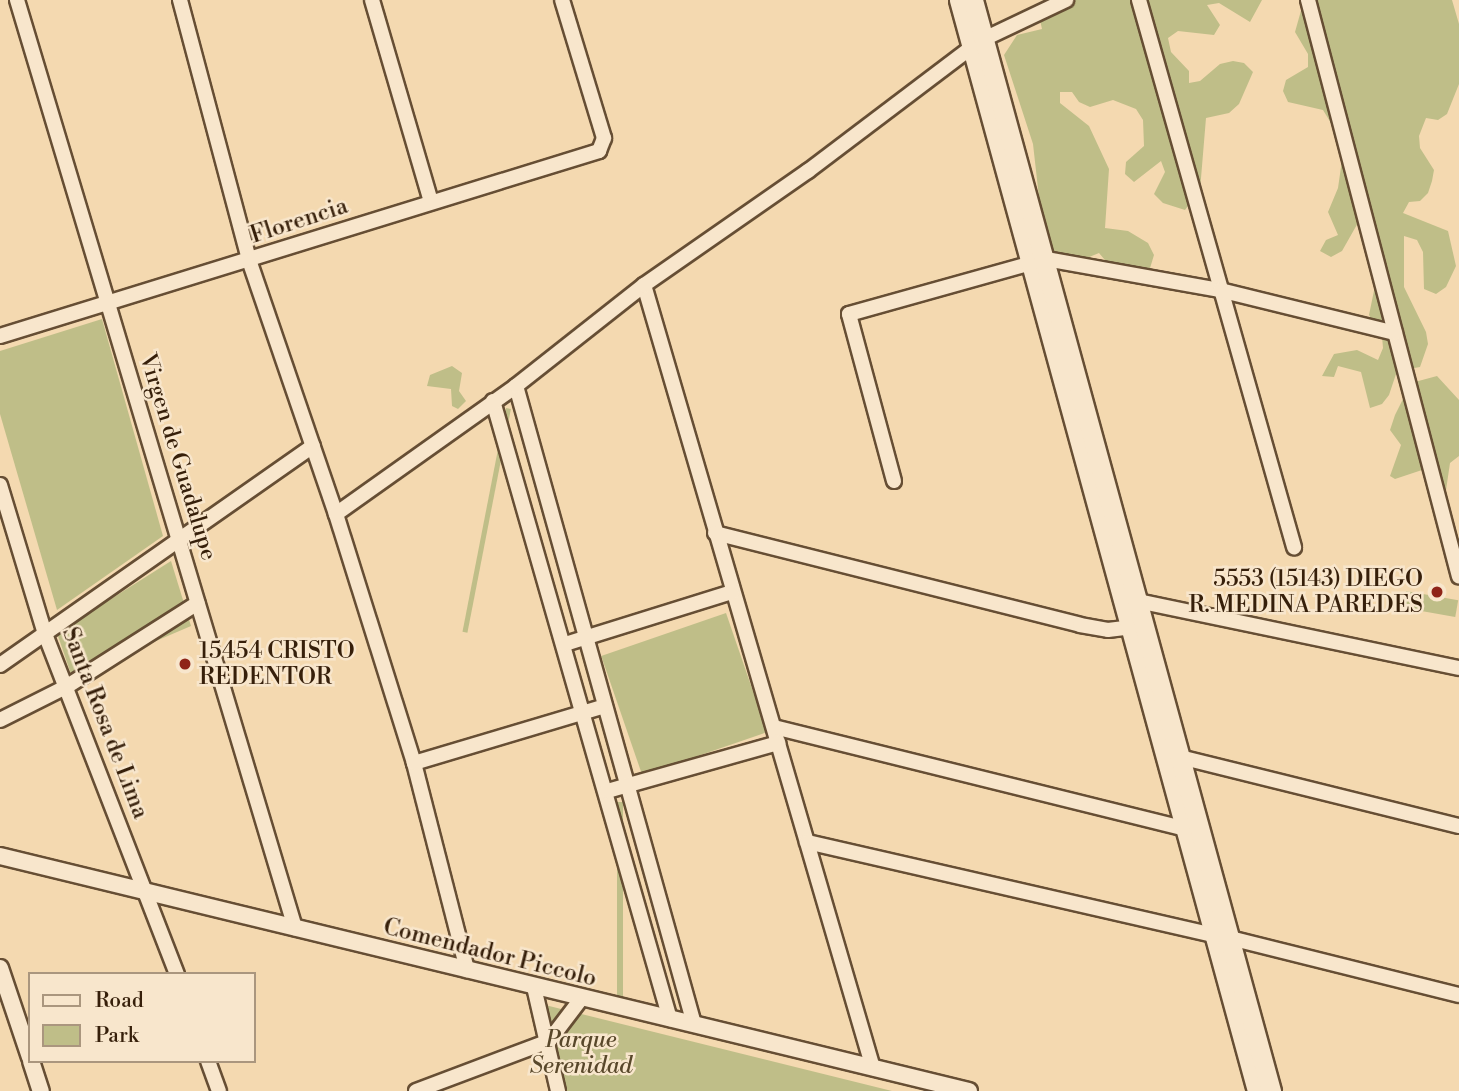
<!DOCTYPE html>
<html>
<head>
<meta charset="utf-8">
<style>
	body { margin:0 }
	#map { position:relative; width:1459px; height:1091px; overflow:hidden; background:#f4d9b0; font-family:"Libre Bodoni",serif }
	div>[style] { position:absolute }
	.green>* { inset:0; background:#bfbe88; transform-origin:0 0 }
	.roads { filter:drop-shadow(2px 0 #664e34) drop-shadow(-2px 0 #664e34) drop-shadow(0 2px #664e34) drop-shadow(0 -2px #664e34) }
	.minor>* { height:14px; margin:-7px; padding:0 7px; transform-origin:7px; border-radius:7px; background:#f8e6cc }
	.tertiary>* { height:16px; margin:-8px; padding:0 8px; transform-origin:8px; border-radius:8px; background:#f8e6cc }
	.secondary>* { height:19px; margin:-9.5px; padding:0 9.5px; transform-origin:9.5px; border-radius:9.5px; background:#f8e6cc }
	.dots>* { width:19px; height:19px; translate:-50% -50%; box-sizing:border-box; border:4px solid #f8e6cc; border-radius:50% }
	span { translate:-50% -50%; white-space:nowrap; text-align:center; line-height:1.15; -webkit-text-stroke:5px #f8e6cc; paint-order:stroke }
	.street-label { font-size:23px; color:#361f0a }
	.poi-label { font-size:23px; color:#361f0a }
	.right { translate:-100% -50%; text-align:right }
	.left { translate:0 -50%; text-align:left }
	.park-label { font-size:23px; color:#58472a; font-style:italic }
	.legend { position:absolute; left:28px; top:972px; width:228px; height:91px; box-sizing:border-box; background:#f8e6cc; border:2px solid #aa967e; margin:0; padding:9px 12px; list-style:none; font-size:21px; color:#361f0a }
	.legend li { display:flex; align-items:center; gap:14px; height:35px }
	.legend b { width:35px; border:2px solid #aa967e }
</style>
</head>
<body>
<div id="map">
	<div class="green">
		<div style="clip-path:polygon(1045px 0,1262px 0,1250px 22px,1219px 3px,1207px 5px,1220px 25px,1214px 35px,1178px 31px,1168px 38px,1171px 52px,1189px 71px,1189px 83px,1200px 81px,1220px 64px,1233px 61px,1244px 63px,1253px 72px,1239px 104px,1229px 113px,1206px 118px,1200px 190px,1185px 210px,1163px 203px,1154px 194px,1165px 172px,1161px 161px,1134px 182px,1125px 174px,1126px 162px,1144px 146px,1143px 120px,1136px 109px,1113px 100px,1090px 107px,1079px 102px,1072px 92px,1060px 92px,1060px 103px,1089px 126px,1109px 169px,1105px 228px,1128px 231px,1148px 243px,1154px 255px,1147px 278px,1137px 283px,1115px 272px,1099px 253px,1077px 262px,1056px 255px,1043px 233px,1033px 144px,1004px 55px,1017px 35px,1042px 29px,1039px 16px)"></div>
		<div style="clip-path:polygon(1304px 0,1452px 0,1459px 24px,1459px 84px,1447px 114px,1438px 120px,1426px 118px,1419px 136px,1420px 148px,1434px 170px,1432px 181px,1428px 193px,1420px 201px,1409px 202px,1403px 213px,1448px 231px,1456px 266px,1446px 287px,1436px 294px,1424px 289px,1423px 252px,1417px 240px,1404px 236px,1404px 287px,1426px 332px,1428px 344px,1420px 367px,1397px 371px,1389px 395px,1382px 404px,1370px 408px,1361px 372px,1338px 366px,1334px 377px,1322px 376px,1334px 354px,1357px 350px,1378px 360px,1383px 348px,1382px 336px,1369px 315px,1377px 276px,1359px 221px,1342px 251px,1331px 257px,1320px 251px,1326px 240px,1338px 235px,1328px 212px,1338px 188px,1342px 160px,1337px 133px,1323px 110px,1288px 102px,1283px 91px,1286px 80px,1308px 67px,1308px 54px,1295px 32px)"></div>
		<div style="clip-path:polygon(102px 319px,163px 536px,57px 610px,0 414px,0 351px)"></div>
		<div style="clip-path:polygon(452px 366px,462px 373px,459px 391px,466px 401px,458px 409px,452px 406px,451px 389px,427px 386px,430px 375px)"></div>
		<div style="clip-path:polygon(1437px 376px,1459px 400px,1459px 456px,1450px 463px,1445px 497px,1430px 495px,1425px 469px,1395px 479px,1390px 476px,1401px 445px,1390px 430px,1395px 415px,1411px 383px)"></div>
		<div style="left:506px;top:408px;width:5px;height:228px;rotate:11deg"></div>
		<div style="clip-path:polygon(171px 561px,191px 626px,72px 677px,57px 633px)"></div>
		<div style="left:1406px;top:591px;width:53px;height:17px;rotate:10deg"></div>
		<div style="left:726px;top:613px;width:126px;height:132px;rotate:71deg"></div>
		<div style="left:617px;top:802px;width:6px;height:207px"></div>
		<div style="clip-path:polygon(533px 1002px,892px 1091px,550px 1091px)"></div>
	</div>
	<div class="roads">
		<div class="minor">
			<div style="left:17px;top:0;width:969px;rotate:73.32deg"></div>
			<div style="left:180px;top:0;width:269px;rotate:75.1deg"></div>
			<div style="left:249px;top:260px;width:268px;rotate:71.1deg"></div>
			<div style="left:336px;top:514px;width:261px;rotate:72.6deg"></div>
			<div style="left:414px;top:763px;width:214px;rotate:75.6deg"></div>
			<div style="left:372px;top:0;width:210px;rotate:73.7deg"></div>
			<div style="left:1139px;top:0;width:569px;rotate:74.18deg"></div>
			<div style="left:1308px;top:0;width:596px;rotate:75.33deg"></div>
			<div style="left:984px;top:39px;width:91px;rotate:-25.4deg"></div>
			<div style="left:644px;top:285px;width:816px;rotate:73.7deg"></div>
			<div style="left:0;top:336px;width:627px;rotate:-17.16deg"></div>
			<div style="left:599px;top:151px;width:14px;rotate:-69deg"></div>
			<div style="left:604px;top:138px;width:144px;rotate:-106.9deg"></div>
			<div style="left:516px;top:386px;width:662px;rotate:74.41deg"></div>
			<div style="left:493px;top:401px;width:643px;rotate:74.02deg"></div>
			<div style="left:894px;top:481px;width:173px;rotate:-105.1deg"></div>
			<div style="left:849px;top:314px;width:205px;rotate:-15.6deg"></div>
			<div style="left:1046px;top:259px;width:177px;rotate:10.1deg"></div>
			<div style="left:1220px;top:290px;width:180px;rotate:13.8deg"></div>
			<div style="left:0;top:485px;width:156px;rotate:73.2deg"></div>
			<div style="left:45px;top:634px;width:365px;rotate:68.8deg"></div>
			<div style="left:336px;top:514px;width:221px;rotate:-35.4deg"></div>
			<div style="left:516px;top:386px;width:163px;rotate:-38.3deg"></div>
			<div style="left:644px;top:285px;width:200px;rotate:-34.8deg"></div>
			<div style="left:808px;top:171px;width:206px;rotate:-37.1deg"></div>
			<div style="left:715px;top:533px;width:376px;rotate:14.1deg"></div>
			<div style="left:1080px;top:625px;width:28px;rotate:10deg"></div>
			<div style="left:1108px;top:630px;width:31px;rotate:-7deg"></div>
			<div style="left:1138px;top:601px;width:328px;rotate:11.8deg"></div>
			<div style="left:565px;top:644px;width:175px;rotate:-17.3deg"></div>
			<div style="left:0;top:665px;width:382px;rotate:-35deg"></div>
			<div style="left:0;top:720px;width:74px;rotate:-26.6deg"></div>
			<div style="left:66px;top:687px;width:156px;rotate:-32.5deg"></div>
			<div style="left:774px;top:727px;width:423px;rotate:13.9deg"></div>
			<div style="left:1184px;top:758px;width:283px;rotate:13.9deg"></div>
			<div style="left:414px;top:763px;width:199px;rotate:-16.6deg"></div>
			<div style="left:607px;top:791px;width:178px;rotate:-15.7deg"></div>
			<div style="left:807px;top:842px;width:417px;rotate:12.9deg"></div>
			<div style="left:1230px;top:938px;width:236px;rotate:14deg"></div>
			<div style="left:534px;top:987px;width:107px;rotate:77deg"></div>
			<div style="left:208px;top:1061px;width:32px;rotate:70deg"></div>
			<div style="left:416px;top:1091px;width:142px;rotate:-20.6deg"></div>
			<div style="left:549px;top:1041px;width:53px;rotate:-52.7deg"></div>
		</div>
		<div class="tertiary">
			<div style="left:0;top:856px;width:997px;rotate:13.63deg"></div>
			<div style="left:0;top:968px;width:94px;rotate:71.4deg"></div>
			<div style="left:31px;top:1061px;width:32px;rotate:72deg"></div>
		</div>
		<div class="secondary">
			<div style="left:959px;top:0;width:1131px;rotate:74.72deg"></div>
			<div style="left:973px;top:0;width:1131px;rotate:74.72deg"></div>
		</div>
	</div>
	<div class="dots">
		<div style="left:1437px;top:592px;background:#8f2418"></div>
		<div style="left:185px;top:664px;background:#8f2418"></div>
	</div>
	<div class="street-label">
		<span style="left:299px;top:221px;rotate:-18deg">Florencia</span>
		<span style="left:178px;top:457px;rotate:73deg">Virgen de Guadalupe</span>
		<span style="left:105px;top:723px;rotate:69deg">Santa Rosa de Lima</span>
		<span style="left:490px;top:953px;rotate:14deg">Comendador Piccolo</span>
	</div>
	<div class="poi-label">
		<span class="right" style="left:1423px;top:592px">5553 (15143) DIEGO<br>R. MEDINA PAREDES</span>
		<span class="left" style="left:199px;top:664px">15454 CRISTO<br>REDENTOR</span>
	</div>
	<div class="park-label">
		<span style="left:581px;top:1053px">Parque<br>Serenidad</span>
	</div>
	<ul class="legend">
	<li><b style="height:9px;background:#f8e6cc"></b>Road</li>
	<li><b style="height:19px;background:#bfbe88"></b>Park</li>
	</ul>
</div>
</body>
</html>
